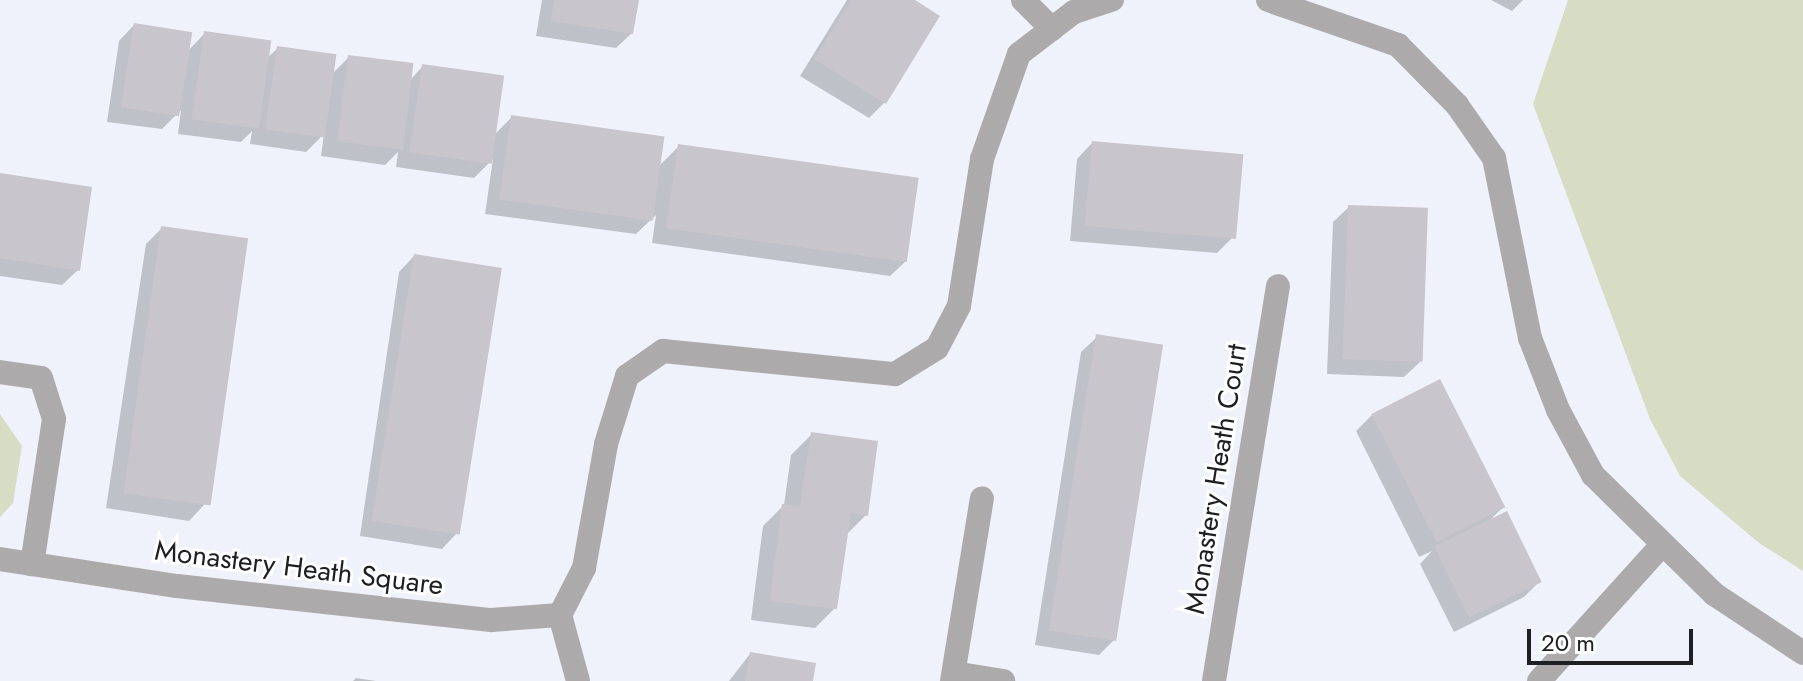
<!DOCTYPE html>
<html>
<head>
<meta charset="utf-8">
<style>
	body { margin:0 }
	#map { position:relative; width:1803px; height:681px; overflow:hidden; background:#eff2fa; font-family:Jost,sans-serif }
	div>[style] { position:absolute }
	.green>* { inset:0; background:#d7ddc4 }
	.shadow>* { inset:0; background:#0003 }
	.building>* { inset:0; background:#c9c5cc; transform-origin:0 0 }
	.street>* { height:24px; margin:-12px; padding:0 12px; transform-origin:12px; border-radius:12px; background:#adaaac }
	span { translate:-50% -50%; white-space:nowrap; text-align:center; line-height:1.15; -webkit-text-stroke:6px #fff; paint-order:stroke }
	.street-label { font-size:28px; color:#1e1f22 }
	.scale { position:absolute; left:1527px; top:629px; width:166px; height:36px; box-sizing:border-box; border:4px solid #1e1f22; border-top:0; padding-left:10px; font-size:24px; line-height:28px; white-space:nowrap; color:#1e1f22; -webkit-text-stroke:6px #fff; paint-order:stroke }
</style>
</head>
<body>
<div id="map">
	<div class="green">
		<div style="clip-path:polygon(1568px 0,1803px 0,1803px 571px,1759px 543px,1680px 476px,1650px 419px,1533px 104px)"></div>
		<div style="clip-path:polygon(0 414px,22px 446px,13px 503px,0 517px)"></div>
	</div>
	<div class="shadow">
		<div style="clip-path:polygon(542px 0,637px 0,632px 33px,616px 48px,536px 36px)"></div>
		<div style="clip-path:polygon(847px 0,911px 0,938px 17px,884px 103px,869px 118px,800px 76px)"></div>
		<div style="clip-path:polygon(1491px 0,1523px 0,1512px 11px)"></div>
		<div style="clip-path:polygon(134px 25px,187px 52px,205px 33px,266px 59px,278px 48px,331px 75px,349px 57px,410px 80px,423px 66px,494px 135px,512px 117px,659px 166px,679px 146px,906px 261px,890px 276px,652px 243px,656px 215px,636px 234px,485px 214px,493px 159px,474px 178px,396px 167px,398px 152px,385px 165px,321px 156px,324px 134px,306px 152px,250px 144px,252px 131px,241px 142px,178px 134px,181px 110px,162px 129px,107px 122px,119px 41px)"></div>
		<div style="clip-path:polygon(1092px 143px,1233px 237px,1217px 253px,1070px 241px,1077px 159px)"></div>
		<div style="clip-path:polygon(0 175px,78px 270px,62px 285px,0 276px)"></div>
		<div style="clip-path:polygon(1349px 207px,1420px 362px,1404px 377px,1327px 374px,1333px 222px)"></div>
		<div style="clip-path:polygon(162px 228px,204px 505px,189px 521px,106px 508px,146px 244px)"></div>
		<div style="clip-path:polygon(414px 256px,457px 533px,442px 549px,360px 536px,399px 272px)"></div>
		<div style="clip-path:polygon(1097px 337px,1115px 639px,1099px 655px,1035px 645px,1081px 352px)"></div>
		<div style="clip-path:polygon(1372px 415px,1502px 508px,1489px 521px,1540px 581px,1524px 597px,1454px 632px,1420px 564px,1432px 551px,1419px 557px,1356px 431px)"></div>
		<div style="clip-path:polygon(811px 435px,866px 515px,845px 536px,835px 608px,815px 628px,751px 620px,763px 526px,784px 505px,791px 455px)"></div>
		<div style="clip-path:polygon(750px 654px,811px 681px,729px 681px)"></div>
		<div style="clip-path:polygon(356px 678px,376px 681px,353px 681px)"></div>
	</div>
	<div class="building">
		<div style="clip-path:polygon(554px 0,639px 0,633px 34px,551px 21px)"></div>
		<div style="clip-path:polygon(851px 0,915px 0,940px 16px,886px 104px,814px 59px)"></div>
		<div style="left:134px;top:23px;width:59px;height:85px;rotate:9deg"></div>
		<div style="left:204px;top:31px;width:68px;height:89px;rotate:8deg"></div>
		<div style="left:277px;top:46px;width:60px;height:84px;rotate:8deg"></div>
		<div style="left:348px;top:55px;width:66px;height:87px;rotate:7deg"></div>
		<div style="left:422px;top:64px;width:83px;height:89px;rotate:8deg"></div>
		<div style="left:511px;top:115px;width:155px;height:85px;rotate:8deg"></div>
		<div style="left:1092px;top:141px;width:152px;height:85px;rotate:5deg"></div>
		<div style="left:678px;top:144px;width:243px;height:85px;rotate:8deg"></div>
		<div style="clip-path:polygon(0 173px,92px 187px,80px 271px,0 258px)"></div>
		<div style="left:1348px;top:205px;width:80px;height:154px;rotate:2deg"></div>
		<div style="left:161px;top:226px;width:88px;height:270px;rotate:8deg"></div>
		<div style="left:414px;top:254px;width:89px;height:270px;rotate:9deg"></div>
		<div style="left:1096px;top:334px;width:68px;height:300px;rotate:9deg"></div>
		<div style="left:1440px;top:379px;width:144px;height:77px;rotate:63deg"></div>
		<div style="clip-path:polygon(811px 432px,878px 441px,868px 516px,851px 513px,837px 609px,770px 601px,782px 504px,800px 506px)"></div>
		<div style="left:1507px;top:511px;width:79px;height:81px;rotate:64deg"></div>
		<div style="clip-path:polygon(750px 652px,816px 663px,813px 681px,745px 681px)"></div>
	</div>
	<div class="street">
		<div style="left:1023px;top:0;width:41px;rotate:45deg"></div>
		<div style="left:1268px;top:0;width:138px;rotate:19.1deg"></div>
		<div style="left:1398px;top:45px;width:84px;rotate:45.5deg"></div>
		<div style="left:1457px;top:105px;width:65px;rotate:55.1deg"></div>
		<div style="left:1494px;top:158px;width:184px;rotate:78.7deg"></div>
		<div style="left:1530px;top:338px;width:77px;rotate:68.7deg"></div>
		<div style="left:1558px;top:410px;width:74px;rotate:61.7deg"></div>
		<div style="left:1593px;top:475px;width:170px;rotate:44.5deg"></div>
		<div style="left:1714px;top:594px;width:107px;rotate:33.5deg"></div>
		<div style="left:0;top:372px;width:41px;rotate:8.3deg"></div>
		<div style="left:41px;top:378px;width:43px;rotate:72.4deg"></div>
		<div style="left:54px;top:419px;width:147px;rotate:98.6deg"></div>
		<div style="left:0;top:559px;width:179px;rotate:8.7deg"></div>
		<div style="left:177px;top:586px;width:316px;rotate:6.2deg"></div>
		<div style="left:491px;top:620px;width:69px;rotate:-4.1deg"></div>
		<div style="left:560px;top:615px;width:53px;rotate:-62.9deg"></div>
		<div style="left:584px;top:568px;width:126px;rotate:-79.9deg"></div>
		<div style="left:606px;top:444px;width:71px;rotate:-72.8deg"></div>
		<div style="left:627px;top:376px;width:44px;rotate:-34.8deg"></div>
		<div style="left:663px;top:351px;width:233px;rotate:5.7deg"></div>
		<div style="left:895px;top:374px;width:49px;rotate:-31.8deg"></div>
		<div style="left:937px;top:348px;width:47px;rotate:-62.4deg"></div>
		<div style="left:959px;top:306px;width:149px;rotate:-81.1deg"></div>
		<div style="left:982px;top:159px;width:111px;rotate:-70.6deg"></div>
		<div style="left:1019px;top:54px;width:69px;rotate:-37.4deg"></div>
		<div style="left:1074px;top:12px;width:40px;rotate:-18deg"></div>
		<div style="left:560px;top:615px;width:68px;rotate:74.7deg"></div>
		<div style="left:954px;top:673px;width:50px;rotate:9.3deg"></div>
		<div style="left:952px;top:681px;width:185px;rotate:-80.7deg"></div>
		<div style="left:1214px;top:681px;width:400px;rotate:-80.8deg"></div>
		<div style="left:1539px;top:681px;width:183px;rotate:-47.9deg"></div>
	</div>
	<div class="street-label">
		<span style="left:1216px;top:479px;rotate:-81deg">Monastery Heath Court</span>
		<span style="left:299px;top:568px;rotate:7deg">Monastery Heath Square</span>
	</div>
	<div class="scale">20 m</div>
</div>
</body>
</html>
